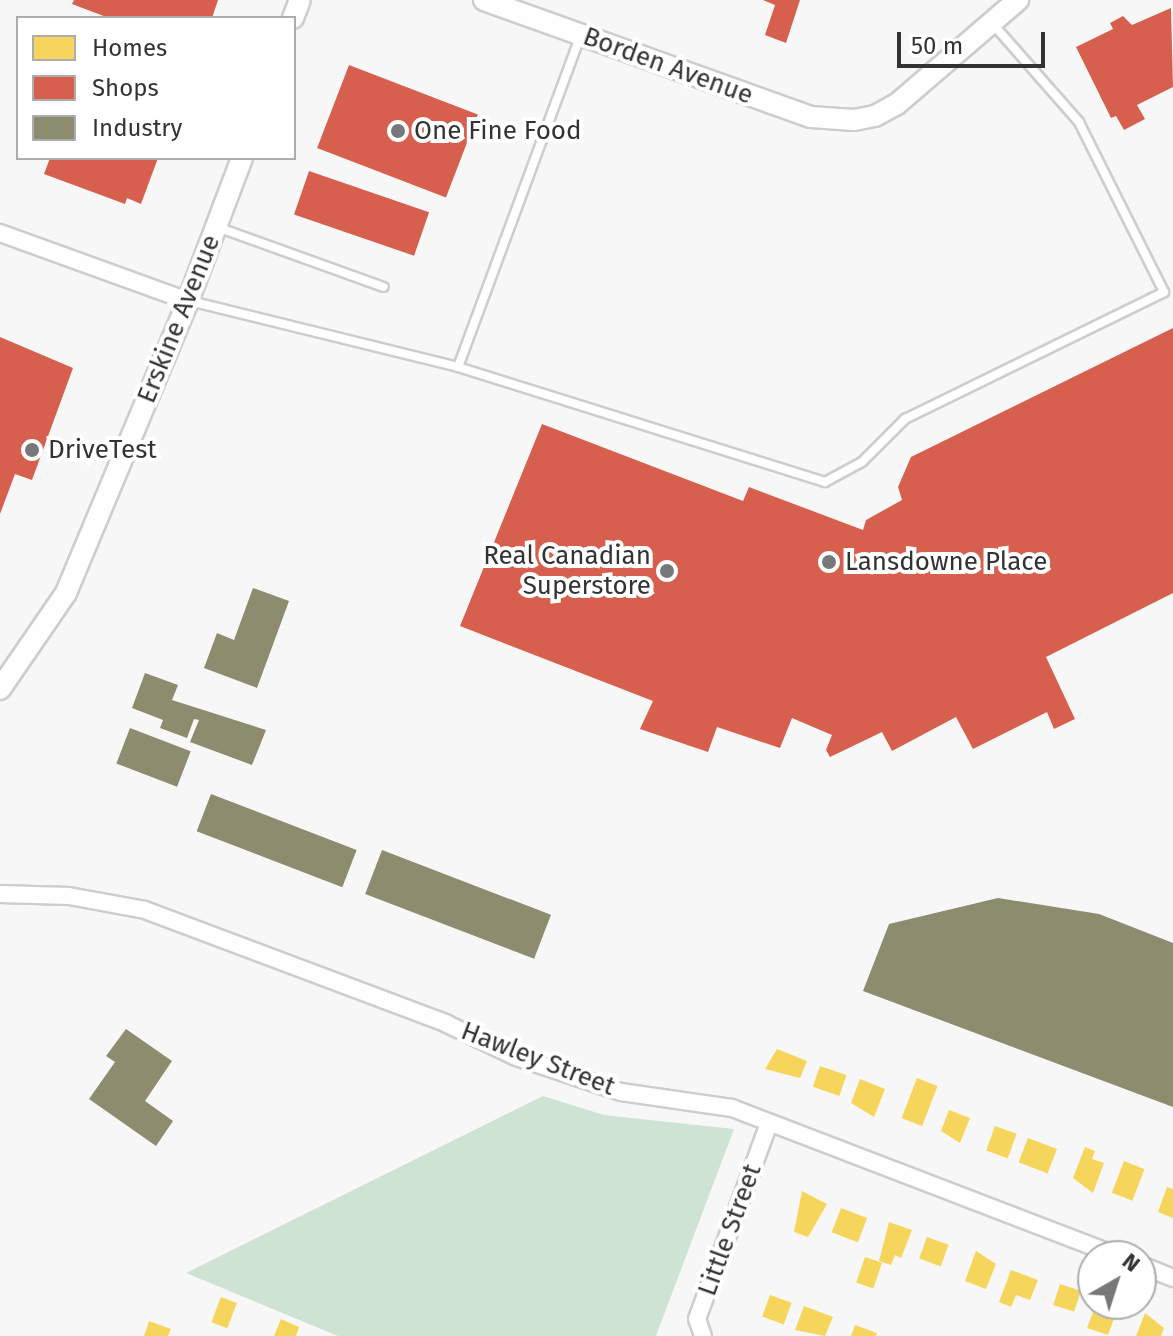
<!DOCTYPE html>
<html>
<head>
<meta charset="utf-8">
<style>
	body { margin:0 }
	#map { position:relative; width:1173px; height:1336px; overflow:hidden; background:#f7f7f8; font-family:"Fira Sans",sans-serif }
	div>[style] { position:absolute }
	.green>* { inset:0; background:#cfe3d4 }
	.homes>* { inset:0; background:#f6d55c; transform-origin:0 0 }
	.shops>* { inset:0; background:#d6604d; transform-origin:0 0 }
	.industry>* { inset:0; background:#8c8c6e; transform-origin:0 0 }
	.roads { filter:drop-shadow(2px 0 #cdcdce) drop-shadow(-2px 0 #cdcdce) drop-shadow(0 2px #cdcdce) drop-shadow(0 -2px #cdcdce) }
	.service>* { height:8px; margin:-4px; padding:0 4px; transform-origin:4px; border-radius:4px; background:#fefefe }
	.minor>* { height:16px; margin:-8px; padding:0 8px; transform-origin:8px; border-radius:8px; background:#fefefe }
	.tertiary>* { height:20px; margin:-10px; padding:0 10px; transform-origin:10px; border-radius:10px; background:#fefefe }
	.dots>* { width:22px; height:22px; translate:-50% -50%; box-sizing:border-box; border:4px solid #fff; border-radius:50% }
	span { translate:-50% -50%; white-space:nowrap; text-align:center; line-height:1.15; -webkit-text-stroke:8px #fff; paint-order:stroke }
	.street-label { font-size:26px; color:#323334 }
	.poi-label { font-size:26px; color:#323334 }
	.left { translate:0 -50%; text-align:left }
	.right { translate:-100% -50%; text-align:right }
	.legend { position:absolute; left:16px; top:16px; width:280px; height:144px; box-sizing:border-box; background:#fff; border:2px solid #adadae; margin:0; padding:10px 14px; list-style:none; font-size:24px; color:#323334 }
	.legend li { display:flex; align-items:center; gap:16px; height:40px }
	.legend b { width:40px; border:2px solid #adadae }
	.north { position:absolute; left:1077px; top:1240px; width:80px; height:80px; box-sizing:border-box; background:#fff; border:2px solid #adadae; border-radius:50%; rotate:39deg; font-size:22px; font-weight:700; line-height:32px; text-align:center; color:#323334 }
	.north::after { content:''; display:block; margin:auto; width:28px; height:36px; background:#777879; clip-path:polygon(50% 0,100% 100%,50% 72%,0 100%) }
	.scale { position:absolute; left:897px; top:32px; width:148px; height:36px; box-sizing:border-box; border:4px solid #323334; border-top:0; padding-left:10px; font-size:24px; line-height:28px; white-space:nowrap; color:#323334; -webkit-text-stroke:6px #fff; paint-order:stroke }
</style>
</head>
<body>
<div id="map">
	<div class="green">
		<div style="clip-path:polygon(543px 1096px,604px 1115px,734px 1129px,656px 1336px,338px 1336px,186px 1273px)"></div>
	</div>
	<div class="homes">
		<div style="clip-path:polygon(777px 1049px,807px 1061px,800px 1078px,765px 1069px)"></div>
		<div style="left:820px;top:1066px;width:28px;height:22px;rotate:19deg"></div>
		<div style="left:917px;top:1078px;width:22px;height:43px;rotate:21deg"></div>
		<div style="clip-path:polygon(860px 1079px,885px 1089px,874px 1117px,851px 1103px)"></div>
		<div style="clip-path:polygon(949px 1110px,970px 1118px,960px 1143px,941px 1131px)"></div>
		<div style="left:995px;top:1126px;width:23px;height:26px;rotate:20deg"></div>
		<div style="left:1028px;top:1138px;width:31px;height:26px;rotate:21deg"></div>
		<div style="clip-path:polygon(1085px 1147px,1095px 1151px,1092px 1159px,1104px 1163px,1093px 1193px,1073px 1178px)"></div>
		<div style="left:1124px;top:1161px;width:22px;height:34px;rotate:21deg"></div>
		<div style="clip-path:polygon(1167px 1187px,1173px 1189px,1173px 1218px,1158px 1212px)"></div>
		<div style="clip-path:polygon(802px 1191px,827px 1204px,808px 1237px,794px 1232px)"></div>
		<div style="left:841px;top:1208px;width:28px;height:26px;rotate:21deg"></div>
		<div style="clip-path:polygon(889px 1222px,912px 1230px,901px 1258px,895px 1255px,891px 1265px,879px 1261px)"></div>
		<div style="left:927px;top:1237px;width:23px;height:23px;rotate:20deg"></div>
		<div style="clip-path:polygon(976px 1251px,996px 1264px,986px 1289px,965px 1281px)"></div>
		<div style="left:865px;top:1257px;width:18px;height:27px;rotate:19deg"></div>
		<div style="clip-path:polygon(1011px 1270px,1038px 1280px,1030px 1300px,1016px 1295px,1011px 1307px,999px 1302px)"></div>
		<div style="left:1060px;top:1284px;width:22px;height:22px;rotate:18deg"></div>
		<div style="left:770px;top:1295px;width:23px;height:23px;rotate:20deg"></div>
		<div style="left:221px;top:1297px;width:17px;height:27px;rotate:21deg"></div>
		<div style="clip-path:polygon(1096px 1304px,1119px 1305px,1108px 1335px,1087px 1328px)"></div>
		<div style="clip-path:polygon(804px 1306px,833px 1317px,825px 1336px,795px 1330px)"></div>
		<div style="clip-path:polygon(1145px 1313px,1164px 1328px,1161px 1336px,1136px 1336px)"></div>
		<div style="clip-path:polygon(281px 1319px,299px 1327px,296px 1336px,274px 1336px)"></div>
		<div style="clip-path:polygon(149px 1321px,171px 1329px,168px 1336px,144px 1336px)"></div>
		<div style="clip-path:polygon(855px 1325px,877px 1333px,876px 1336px,851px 1336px)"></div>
	</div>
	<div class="shops">
		<div style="clip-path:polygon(74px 0,218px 0,212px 18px,109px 18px,72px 4px)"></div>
		<div style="clip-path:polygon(763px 0,800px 0,786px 43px,765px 35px,775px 5px)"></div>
		<div style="clip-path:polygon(1171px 8px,1173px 87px,1137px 105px,1145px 119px,1124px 130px,1116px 116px,1111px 118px,1076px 47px,1113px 29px,1110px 23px,1123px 16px,1132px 25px)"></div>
		<div style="left:349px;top:65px;width:138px;height:89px;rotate:21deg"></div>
		<div style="clip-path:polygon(50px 158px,158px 158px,141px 204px,127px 198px,125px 204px,44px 174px)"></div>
		<div style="left:309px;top:171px;width:127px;height:46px;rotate:19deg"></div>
		<div style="clip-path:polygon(1173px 328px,1173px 593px,1046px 657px,1075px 719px,1054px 729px,1047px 712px,973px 749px,956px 717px,892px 751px,882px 732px,830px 757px,826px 750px,832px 735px,792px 718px,780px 748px,717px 727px,708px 752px,640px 729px,653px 701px,460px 626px,542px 424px,743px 501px,749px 487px,863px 530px,866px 520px,902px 500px,898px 487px,911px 457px)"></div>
		<div style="clip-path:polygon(0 337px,73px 368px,32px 480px,15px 474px,0 514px)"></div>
	</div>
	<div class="industry">
		<div style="clip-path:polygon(253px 588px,289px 601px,257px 688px,204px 668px,217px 633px,234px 640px)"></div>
		<div style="clip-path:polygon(145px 673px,178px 685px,172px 700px,266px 730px,252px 765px,190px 742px,199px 720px,194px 719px,187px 738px,160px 728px,163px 720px,132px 708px)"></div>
		<div style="left:130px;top:728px;width:65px;height:38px;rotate:21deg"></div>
		<div style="left:211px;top:794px;width:156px;height:40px;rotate:21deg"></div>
		<div style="left:382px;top:850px;width:181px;height:47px;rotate:21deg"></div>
		<div style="clip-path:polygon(998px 898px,1099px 914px,1173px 943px,1173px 1107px,863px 991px,889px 924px)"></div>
		<div style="clip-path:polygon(126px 1029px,172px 1061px,145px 1101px,173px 1121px,156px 1146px,89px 1099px,115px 1062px,106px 1056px)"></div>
	</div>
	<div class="roads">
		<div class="service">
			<div style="left:217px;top:227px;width:177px;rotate:19.8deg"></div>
			<div style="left:190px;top:301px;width:276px;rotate:13.8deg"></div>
			<div style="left:458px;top:367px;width:385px;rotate:17.4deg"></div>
			<div style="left:825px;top:482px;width:42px;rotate:-28.4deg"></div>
			<div style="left:862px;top:462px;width:61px;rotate:-45deg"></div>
			<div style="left:905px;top:419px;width:288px;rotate:-26.1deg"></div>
			<div style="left:1164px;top:292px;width:190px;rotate:-116.6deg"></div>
			<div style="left:1079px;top:122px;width:132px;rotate:-131.3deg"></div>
			<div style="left:458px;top:367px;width:354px;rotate:-69.7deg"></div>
		</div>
		<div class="minor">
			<div style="left:0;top:233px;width:200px;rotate:19.9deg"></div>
			<div style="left:0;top:894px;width:69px;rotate:1.7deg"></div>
			<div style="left:69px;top:896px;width:77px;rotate:10.4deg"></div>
			<div style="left:145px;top:910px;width:321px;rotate:20.6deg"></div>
			<div style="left:445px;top:1023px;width:79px;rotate:25.6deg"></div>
			<div style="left:516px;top:1057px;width:111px;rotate:18.4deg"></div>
			<div style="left:621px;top:1092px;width:112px;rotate:8.2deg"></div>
			<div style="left:732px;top:1108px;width:412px;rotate:21deg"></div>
			<div style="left:1141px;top:1265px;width:35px;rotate:22deg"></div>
			<div style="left:703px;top:1336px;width:18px;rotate:-109deg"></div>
			<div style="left:697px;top:1319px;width:209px;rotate:-69.8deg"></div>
		</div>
		<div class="tertiary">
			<div style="left:484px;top:0;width:347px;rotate:19.7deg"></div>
			<div style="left:811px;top:117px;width:43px;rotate:4deg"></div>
			<div style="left:854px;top:120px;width:21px;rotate:-11deg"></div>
			<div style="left:875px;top:116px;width:25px;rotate:-29deg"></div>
			<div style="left:897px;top:104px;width:160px;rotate:-40.7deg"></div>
			<div style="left:293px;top:18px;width:19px;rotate:-69deg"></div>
			<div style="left:0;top:689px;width:116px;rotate:-55.5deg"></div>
			<div style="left:66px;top:593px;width:316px;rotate:-67.3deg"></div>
			<div style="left:188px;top:301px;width:153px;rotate:-69.3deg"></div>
		</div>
	</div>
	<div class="dots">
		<div style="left:398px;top:131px;background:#777879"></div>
		<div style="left:32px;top:450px;background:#777879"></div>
		<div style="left:829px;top:562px;background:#777879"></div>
		<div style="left:667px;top:571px;background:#777879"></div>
	</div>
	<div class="street-label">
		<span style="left:668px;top:66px;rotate:20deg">Borden Avenue</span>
		<span style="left:179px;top:319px;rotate:-68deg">Erskine Avenue</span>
		<span style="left:538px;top:1059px;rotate:21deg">Hawley Street</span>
		<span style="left:730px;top:1230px;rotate:-70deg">Little Street</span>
	</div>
	<div class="poi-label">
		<span class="left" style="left:414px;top:131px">One Fine Food</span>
		<span class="left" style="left:48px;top:450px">DriveTest</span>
		<span class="right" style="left:651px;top:571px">Real Canadian<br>Superstore</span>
		<span class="left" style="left:845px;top:562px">Lansdowne Place</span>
	</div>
	<ul class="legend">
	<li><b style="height:22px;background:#f6d55c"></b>Homes</li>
	<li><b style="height:22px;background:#d6604d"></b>Shops</li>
	<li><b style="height:22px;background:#8c8c6e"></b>Industry</li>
	</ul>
	<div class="north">N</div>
	<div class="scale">50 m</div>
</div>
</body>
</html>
